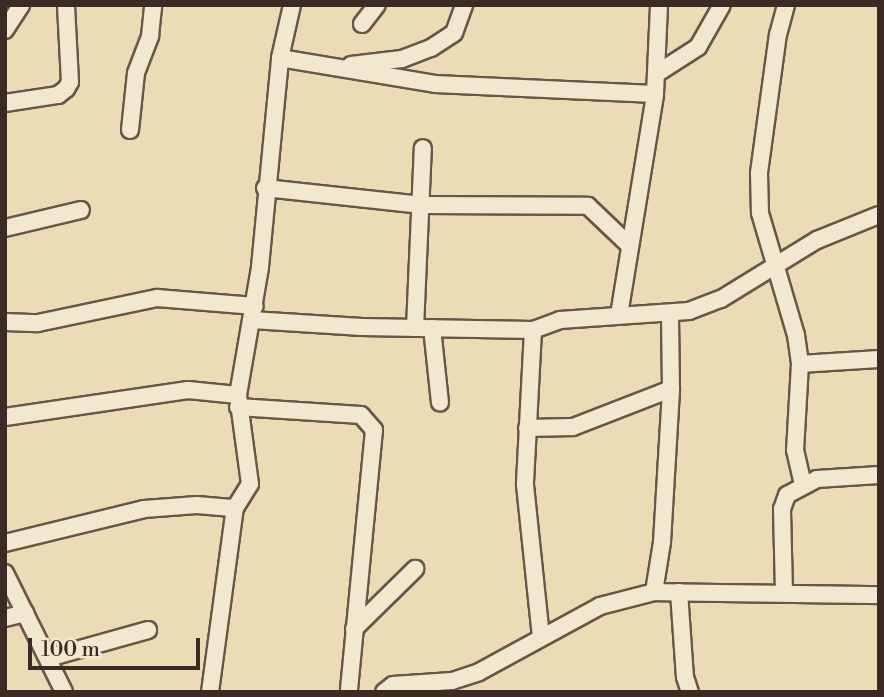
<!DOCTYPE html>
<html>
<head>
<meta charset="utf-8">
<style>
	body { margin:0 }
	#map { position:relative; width:884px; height:697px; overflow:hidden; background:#ebdcb5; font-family:"Libre Bodoni",serif }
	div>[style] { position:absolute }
	.roads { filter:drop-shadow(2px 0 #675748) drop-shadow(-2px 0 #675748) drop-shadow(0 2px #675748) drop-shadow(0 -2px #675748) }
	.minor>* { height:16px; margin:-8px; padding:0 8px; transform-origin:8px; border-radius:8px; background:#f2e8cf }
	span { translate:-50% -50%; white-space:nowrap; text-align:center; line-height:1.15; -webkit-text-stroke:6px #f2e8cf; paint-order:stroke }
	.frame { position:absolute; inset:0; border:7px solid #3b2b24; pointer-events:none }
	.scale { position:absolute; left:28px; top:638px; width:172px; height:32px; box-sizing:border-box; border:4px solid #3b2b24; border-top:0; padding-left:9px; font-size:21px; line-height:24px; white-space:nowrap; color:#3b2b24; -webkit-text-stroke:5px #f2e8cf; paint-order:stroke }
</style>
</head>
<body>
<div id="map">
	<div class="roads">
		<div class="minor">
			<div style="left:786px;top:5px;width:30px;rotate:105deg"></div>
			<div style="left:778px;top:34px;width:140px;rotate:97.8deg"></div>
			<div style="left:759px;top:173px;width:40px;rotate:88.6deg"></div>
			<div style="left:760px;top:213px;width:127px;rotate:73.6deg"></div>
			<div style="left:796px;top:335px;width:29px;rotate:82deg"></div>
			<div style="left:800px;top:364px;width:86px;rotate:93.3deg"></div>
			<div style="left:795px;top:450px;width:35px;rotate:77deg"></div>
			<div style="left:362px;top:24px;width:24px;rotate:-52deg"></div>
			<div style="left:5px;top:30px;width:30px;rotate:-57deg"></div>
			<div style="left:280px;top:58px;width:157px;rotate:9.5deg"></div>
			<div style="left:435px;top:84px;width:220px;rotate:2.6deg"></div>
			<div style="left:351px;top:65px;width:51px;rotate:-6.7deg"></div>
			<div style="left:402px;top:59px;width:31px;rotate:-21deg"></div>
			<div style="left:431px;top:48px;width:27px;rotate:-33deg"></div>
			<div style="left:454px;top:33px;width:30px;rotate:-70deg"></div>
			<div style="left:656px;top:74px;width:50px;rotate:-32.7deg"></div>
			<div style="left:698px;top:47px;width:48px;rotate:-60.3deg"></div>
			<div style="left:5px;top:103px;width:54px;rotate:-8.6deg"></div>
			<div style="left:58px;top:95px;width:10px;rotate:-37deg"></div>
			<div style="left:66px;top:89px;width:8px;rotate:-60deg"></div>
			<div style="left:70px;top:82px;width:77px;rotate:-93deg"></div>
			<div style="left:130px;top:130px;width:57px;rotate:-84deg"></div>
			<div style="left:136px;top:73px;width:40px;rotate:-69deg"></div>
			<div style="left:150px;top:36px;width:31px;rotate:-84deg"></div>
			<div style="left:265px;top:188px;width:158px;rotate:6.2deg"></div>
			<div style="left:422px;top:205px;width:166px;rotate:0.3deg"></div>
			<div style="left:588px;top:206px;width:58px;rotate:43.6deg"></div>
			<div style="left:5px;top:228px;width:78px;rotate:-13.3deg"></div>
			<div style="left:619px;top:315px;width:224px;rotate:-80.7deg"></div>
			<div style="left:655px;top:94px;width:89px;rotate:-87.4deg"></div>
			<div style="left:252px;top:320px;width:110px;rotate:3.6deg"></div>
			<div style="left:362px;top:327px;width:171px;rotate:1deg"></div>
			<div style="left:533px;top:330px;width:29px;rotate:-20deg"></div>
			<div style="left:560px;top:320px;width:129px;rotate:-4deg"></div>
			<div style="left:689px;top:311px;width:34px;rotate:-21deg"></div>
			<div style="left:721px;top:299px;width:113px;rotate:-31.6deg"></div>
			<div style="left:817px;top:240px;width:67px;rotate:-22deg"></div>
			<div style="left:5px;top:322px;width:33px;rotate:2deg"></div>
			<div style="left:38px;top:323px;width:122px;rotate:-11.9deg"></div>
			<div style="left:157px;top:298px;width:98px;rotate:4.7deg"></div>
			<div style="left:415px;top:328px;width:180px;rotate:-87.5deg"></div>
			<div style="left:432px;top:328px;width:75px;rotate:83.9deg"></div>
			<div style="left:533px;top:330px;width:155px;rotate:93deg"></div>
			<div style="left:525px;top:485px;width:153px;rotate:84deg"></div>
			<div style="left:800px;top:364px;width:79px;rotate:-3.6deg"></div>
			<div style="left:238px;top:407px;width:123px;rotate:3.7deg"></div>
			<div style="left:361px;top:415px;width:20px;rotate:49deg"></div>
			<div style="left:374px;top:430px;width:263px;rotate:95.5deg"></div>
			<div style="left:5px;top:417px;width:185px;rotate:-8.4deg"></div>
			<div style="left:188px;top:390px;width:50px;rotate:5.7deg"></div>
			<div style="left:527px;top:428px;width:46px;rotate:-1.2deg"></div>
			<div style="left:573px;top:427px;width:105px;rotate:-21.2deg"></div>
			<div style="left:5px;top:543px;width:143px;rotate:-13.7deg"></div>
			<div style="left:144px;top:509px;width:53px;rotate:-4.3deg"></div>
			<div style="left:197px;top:505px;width:38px;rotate:5deg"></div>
			<div style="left:5px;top:573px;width:133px;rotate:63.6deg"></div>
			<div style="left:654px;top:592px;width:51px;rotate:-80.9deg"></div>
			<div style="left:662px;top:542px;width:153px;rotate:-86.6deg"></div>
			<div style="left:671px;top:389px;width:76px;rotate:-90.8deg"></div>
			<div style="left:679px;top:592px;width:85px;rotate:86deg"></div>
			<div style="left:685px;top:677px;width:16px;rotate:72deg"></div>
			<div style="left:784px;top:592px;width:83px;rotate:-91.4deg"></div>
			<div style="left:782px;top:509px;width:15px;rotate:-70deg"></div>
			<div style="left:787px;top:495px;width:34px;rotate:-28deg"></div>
			<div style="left:817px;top:479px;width:62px;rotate:-3.7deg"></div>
			<div style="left:5px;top:618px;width:21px;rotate:-14deg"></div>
			<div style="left:354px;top:629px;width:86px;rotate:-44.5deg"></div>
			<div style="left:48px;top:658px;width:104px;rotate:-15.6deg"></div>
			<div style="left:210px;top:692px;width:186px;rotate:-82.3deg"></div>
			<div style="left:235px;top:508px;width:28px;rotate:-58deg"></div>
			<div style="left:250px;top:484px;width:90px;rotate:-97.7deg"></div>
			<div style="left:238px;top:395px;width:130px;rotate:-80.2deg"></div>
			<div style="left:260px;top:267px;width:210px;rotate:-84.5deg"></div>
			<div style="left:280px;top:58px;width:54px;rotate:-77.2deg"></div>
			<div style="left:384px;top:692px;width:11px;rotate:-38deg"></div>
			<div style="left:393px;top:685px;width:59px;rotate:-3.9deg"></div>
			<div style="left:452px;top:681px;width:28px;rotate:-18deg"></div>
			<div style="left:479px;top:672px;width:138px;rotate:-28.6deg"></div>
			<div style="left:600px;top:606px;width:56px;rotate:-14.5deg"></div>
			<div style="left:654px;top:592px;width:225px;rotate:0.8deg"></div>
		</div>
	</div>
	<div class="frame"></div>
	<div class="scale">100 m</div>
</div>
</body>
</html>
